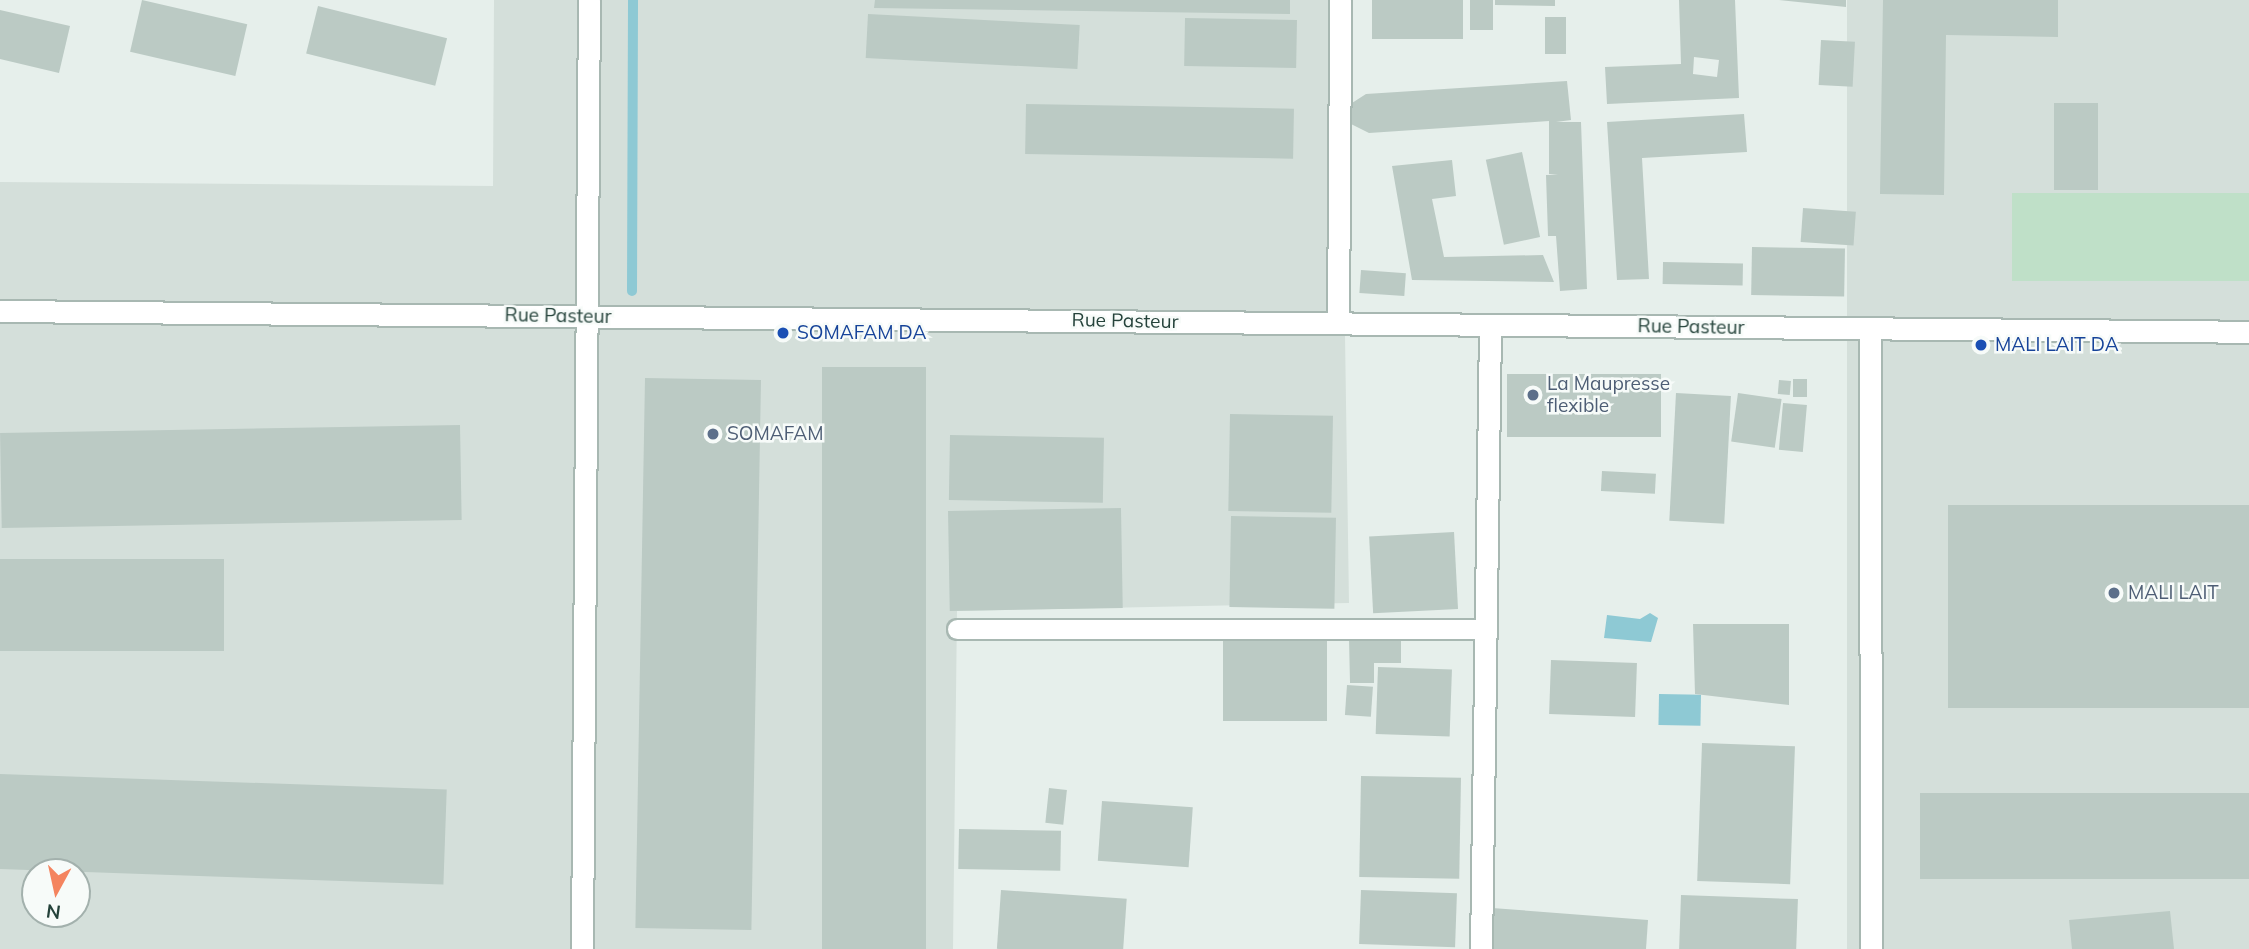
<!DOCTYPE html>
<html>
<head>
<meta charset="utf-8">
<style>
	body { margin:0 }
	#map { position:relative; width:2249px; height:949px; overflow:hidden; background:#e6efeb; font-family:Mulish,sans-serif }
	div>[style] { position:absolute }
	.built>* { inset:0; background:#d4dfda; transform-origin:0 0 }
	.green>* { inset:0; background:#bfe0c8; transform-origin:0 0 }
	.water>* { inset:0; background:#8ec9d4; transform-origin:0 0 }
	.stream>* { height:10px; margin:-5px; padding:0 5px; transform-origin:5px; border-radius:5px; background:#8ec9d4 }
	.building>* { inset:0; background:#bbcac4; transform-origin:0 0 }
	.roads { filter:drop-shadow(2px 0 #a8b8b2) drop-shadow(-2px 0 #a8b8b2) drop-shadow(0 2px #a8b8b2) drop-shadow(0 -2px #a8b8b2) }
	.service>* { height:19px; margin:-9.5px; padding:0 9.5px; transform-origin:9.5px; border-radius:9.5px; background:#fff }
	.minor>* { height:21px; margin:-10.5px; padding:0 10.5px; transform-origin:10.5px; border-radius:10.5px; background:#fff }
	.secondary>* { height:21px; margin:-10.5px; padding:0 10.5px; transform-origin:10.5px; border-radius:10.5px; background:#fff }
	.dots>* { width:19px; height:19px; translate:-50% -50%; box-sizing:border-box; border:4px solid #f7fbf9; border-radius:50% }
	span { translate:-50% -50%; white-space:nowrap; text-align:center; line-height:1.15; -webkit-text-stroke:5px #f7fbf9; paint-order:stroke }
	.street-label { font-size:19px; color:#24423a }
	.transit-label { font-size:19px; color:#164399 }
	.left { translate:0 -50%; text-align:left }
	.service-label { font-size:19px; color:#4e5e75 }
	.north { position:absolute; left:21px; top:858px; width:70px; height:70px; box-sizing:border-box; background:#f7fbf9; border:2px solid #a3b1ad; border-radius:50%; rotate:188deg; font-size:19px; font-weight:700; line-height:28px; text-align:center; color:#24423a }
	.north::after { content:''; display:block; margin:auto; width:24px; height:32px; background:#f4845f; clip-path:polygon(50% 0,100% 100%,50% 72%,0 100%) }
</style>
</head>
<body>
<div id="map">
	<div class="built">
		<div style="clip-path:polygon(evenodd,494px 0,1340px 0,1349px 603px,957px 611px,953px 949px,0 949px,0 182px,493px 186px,494px 0,35px 872px,77px 872px,77px 914px,35px 914px,35px 872px)"></div>
		<div style="left:1847px;top:0;width:402px;height:949px"></div>
	</div>
	<div class="green">
		<div style="left:2012px;top:193px;width:237px;height:88px"></div>
	</div>
	<div class="water">
		<div style="clip-path:polygon(1650px 613px,1658px 618px,1651px 642px,1604px 638px,1607px 615px,1640px 619px)"></div>
		<div style="left:1659px;top:694px;width:42px;height:31px;rotate:1deg"></div>
	</div>
	<div class="stream">
		<div style="left:632px;top:291px;width:291px;rotate:-89.8deg"></div>
	</div>
	<div class="building">
		<div style="left:142px;top:0;width:108px;height:53px;rotate:13deg"></div>
		<div style="clip-path:polygon(875px 0,1290px 0,1290px 14px,874px 8px)"></div>
		<div style="left:1372px;top:0;width:91px;height:39px"></div>
		<div style="left:1470px;top:0;width:23px;height:30px"></div>
		<div style="clip-path:polygon(1495px 0,1555px 0,1555px 6px,1495px 5px)"></div>
		<div style="clip-path:polygon(evenodd,1679px 0,1735px 0,1739px 98px,1607px 104px,1605px 67px,1681px 64px,1679px 0,1694px 57px,1719px 60px,1717px 77px,1693px 74px,1694px 57px)"></div>
		<div style="clip-path:polygon(1779px 0,1846px 0,1846px 7px)"></div>
		<div style="clip-path:polygon(1883px 0,2058px 0,2058px 37px,1946px 35px,1944px 195px,1880px 194px)"></div>
		<div style="left:318px;top:6px;width:133px;height:49px;rotate:14deg"></div>
		<div style="clip-path:polygon(0 10px,70px 26px,59px 73px,0 59px)"></div>
		<div style="left:868px;top:14px;width:212px;height:44px;rotate:3deg"></div>
		<div style="left:1545px;top:17px;width:21px;height:37px"></div>
		<div style="left:1185px;top:18px;width:112px;height:48px;rotate:1deg"></div>
		<div style="left:1821px;top:40px;width:34px;height:45px;rotate:3deg"></div>
		<div style="clip-path:polygon(1567px 81px,1571px 120px,1556px 122px,1581px 122px,1587px 289px,1560px 291px,1556px 236px,1548px 236px,1546px 175px,1558px 175px,1549px 174px,1549px 121px,1369px 133px,1351px 124px,1349px 113px,1352px 103px,1366px 94px)"></div>
		<div style="left:2054px;top:103px;width:44px;height:87px"></div>
		<div style="left:1026px;top:104px;width:268px;height:50px;rotate:1deg"></div>
		<div style="clip-path:polygon(1744px 114px,1747px 152px,1642px 158px,1649px 279px,1617px 280px,1607px 122px)"></div>
		<div style="left:1522px;top:152px;width:87px;height:37px;rotate:78deg"></div>
		<div style="clip-path:polygon(1452px 160px,1456px 196px,1432px 199px,1444px 257px,1543px 255px,1554px 282px,1412px 280px,1392px 166px)"></div>
		<div style="left:1803px;top:208px;width:53px;height:34px;rotate:4deg"></div>
		<div style="left:1752px;top:247px;width:93px;height:48px;rotate:1deg"></div>
		<div style="left:1663px;top:262px;width:80px;height:22px;rotate:1deg"></div>
		<div style="left:1361px;top:270px;width:45px;height:23px;rotate:4deg"></div>
		<div style="left:822px;top:367px;width:104px;height:582px"></div>
		<div style="left:1507px;top:374px;width:154px;height:63px"></div>
		<div style="left:645px;top:378px;width:116px;height:550px;rotate:1deg"></div>
		<div style="left:1793px;top:379px;width:14px;height:18px"></div>
		<div style="left:1779px;top:380px;width:12px;height:14px;rotate:5deg"></div>
		<div style="left:1676px;top:393px;width:55px;height:128px;rotate:3deg"></div>
		<div style="left:1738px;top:393px;width:44px;height:49px;rotate:8deg"></div>
		<div style="left:1783px;top:403px;width:24px;height:47px;rotate:5deg"></div>
		<div style="left:1230px;top:414px;width:103px;height:97px;rotate:1deg"></div>
		<div style="left:460px;top:425px;width:95px;height:460px;rotate:89deg"></div>
		<div style="left:950px;top:435px;width:154px;height:65px;rotate:1deg"></div>
		<div style="left:1602px;top:471px;width:54px;height:20px;rotate:3deg"></div>
		<div style="left:1948px;top:505px;width:301px;height:203px"></div>
		<div style="left:1121px;top:508px;width:100px;height:173px;rotate:89deg"></div>
		<div style="left:1231px;top:516px;width:105px;height:91px;rotate:1deg"></div>
		<div style="left:1454px;top:532px;width:77px;height:85px;rotate:87deg"></div>
		<div style="left:0;top:559px;width:224px;height:92px"></div>
		<div style="clip-path:polygon(1693px 624px,1789px 624px,1789px 705px,1695px 694px)"></div>
		<div style="clip-path:polygon(1401px 637px,1401px 663px,1374px 663px,1374px 683px,1350px 683px,1349px 638px)"></div>
		<div style="left:1223px;top:639px;width:104px;height:82px"></div>
		<div style="left:1551px;top:660px;width:86px;height:54px;rotate:2deg"></div>
		<div style="left:1378px;top:667px;width:74px;height:67px;rotate:2deg"></div>
		<div style="left:1347px;top:685px;width:26px;height:30px;rotate:4deg"></div>
		<div style="left:1702px;top:743px;width:93px;height:138px;rotate:2deg"></div>
		<div style="left:0;top:774px;width:447px;height:95px;rotate:2deg"></div>
		<div style="left:1361px;top:776px;width:100px;height:101px;rotate:1deg"></div>
		<div style="left:1049px;top:788px;width:18px;height:35px;rotate:6deg"></div>
		<div style="left:2249px;top:793px;width:86px;height:329px;rotate:90deg"></div>
		<div style="left:1102px;top:801px;width:91px;height:60px;rotate:4deg"></div>
		<div style="left:959px;top:829px;width:102px;height:40px;rotate:1deg"></div>
		<div style="left:1001px;top:890px;width:126px;height:59px;rotate:4deg"></div>
		<div style="left:1361px;top:890px;width:96px;height:54px;rotate:2deg"></div>
		<div style="left:1681px;top:895px;width:117px;height:54px;rotate:2deg"></div>
		<div style="clip-path:polygon(1492px 908px,1648px 920px,1646px 949px,1489px 949px)"></div>
		<div style="clip-path:polygon(2170px 911px,2174px 949px,2072px 949px,2069px 920px)"></div>
	</div>
	<div class="roads">
		<div class="service">
			<div style="left:957px;top:629px;width:529px"></div>
		</div>
		<div class="minor">
			<div style="left:1338px;top:323px;width:323px;rotate:-89.6deg"></div>
			<div style="left:1870px;top:329px;width:620px;rotate:89.91deg"></div>
			<div style="left:582px;top:949px;width:949px;rotate:-89.58deg"></div>
			<div style="left:1481px;top:949px;width:624px;rotate:-89.17deg"></div>
		</div>
		<div class="secondary">
			<div style="left:0;top:311px;width:2249px;rotate:0.53deg"></div>
		</div>
	</div>
	<div class="dots">
		<div style="left:783px;top:333px;background:#1a4fb4"></div>
		<div style="left:1981px;top:345px;background:#1a4fb4"></div>
		<div style="left:1533px;top:395px;background:#5c6f8a"></div>
		<div style="left:713px;top:434px;background:#5c6f8a"></div>
		<div style="left:2114px;top:593px;background:#5c6f8a"></div>
	</div>
	<div class="street-label">
		<span style="left:558px;top:316px;rotate:1deg">Rue Pasteur</span>
		<span style="left:1125px;top:321px;rotate:1deg">Rue Pasteur</span>
		<span style="left:1691px;top:327px;rotate:1deg">Rue Pasteur</span>
	</div>
	<div class="transit-label">
		<span class="left" style="left:797px;top:333px">SOMAFAM DA</span>
		<span class="left" style="left:1995px;top:345px">MALI LAIT DA</span>
	</div>
	<div class="service-label">
		<span class="left" style="left:1547px;top:395px">La Maupresse<br>flexible</span>
		<span class="left" style="left:727px;top:434px">SOMAFAM</span>
		<span class="left" style="left:2128px;top:593px">MALI LAIT</span>
	</div>
	<div class="north">N</div>
</div>
</body>
</html>
